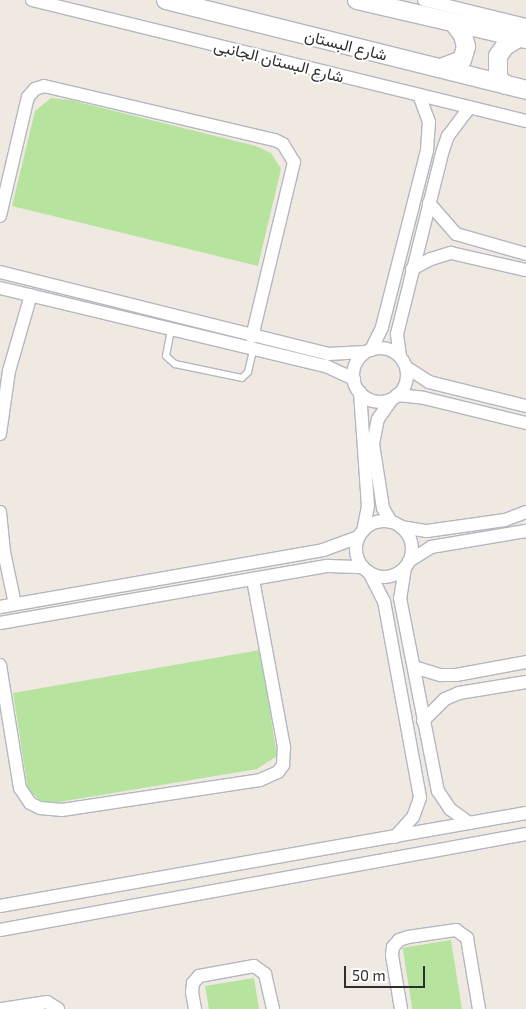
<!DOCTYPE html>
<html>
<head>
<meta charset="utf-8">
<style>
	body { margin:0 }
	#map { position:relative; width:526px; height:1009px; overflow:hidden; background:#efe9e1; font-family:"Exo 2",Vazirmatn,sans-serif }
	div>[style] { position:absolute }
	.green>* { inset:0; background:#b6e49e; transform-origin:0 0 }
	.roads { filter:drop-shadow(1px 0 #b4b7c1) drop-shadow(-1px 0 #b4b7c1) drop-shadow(0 1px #b4b7c1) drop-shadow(0 -1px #b4b7c1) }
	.lane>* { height:6px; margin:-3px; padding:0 3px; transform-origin:3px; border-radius:3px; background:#fff }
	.street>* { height:12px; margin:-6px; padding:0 6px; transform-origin:6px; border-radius:6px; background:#fff }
	.street>.ring { margin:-6px; padding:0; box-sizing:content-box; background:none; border:12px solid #fff; border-radius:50% }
	.secondary>* { height:18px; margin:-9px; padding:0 9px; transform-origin:9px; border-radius:9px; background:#fff }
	span { translate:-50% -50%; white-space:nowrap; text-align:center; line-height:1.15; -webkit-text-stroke:4px #fff; paint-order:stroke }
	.street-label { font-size:16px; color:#2e2e2e }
	.scale { position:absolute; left:344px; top:966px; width:81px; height:22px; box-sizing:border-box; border:2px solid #2e2e2e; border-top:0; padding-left:6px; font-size:15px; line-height:18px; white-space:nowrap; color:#2e2e2e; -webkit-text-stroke:4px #fff; paint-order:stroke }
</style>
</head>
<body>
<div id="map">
	<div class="green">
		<div style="clip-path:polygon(51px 98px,70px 100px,256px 146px,271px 153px,281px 169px,258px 266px,12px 206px,35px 111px)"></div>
		<div style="clip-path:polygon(260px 650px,277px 756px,257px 769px,53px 803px,40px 800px,28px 790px,13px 693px)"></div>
		<div style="left:451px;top:940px;width:70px;height:49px;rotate:81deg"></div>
		<div style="clip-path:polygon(254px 978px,259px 1009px,209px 1009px,205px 986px)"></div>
	</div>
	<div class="roads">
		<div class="lane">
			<div style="left:171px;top:330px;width:26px;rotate:101deg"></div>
			<div style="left:166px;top:356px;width:12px;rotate:42deg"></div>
			<div style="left:175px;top:364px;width:68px;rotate:11.8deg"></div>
			<div style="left:242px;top:378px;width:8px;rotate:-45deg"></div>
			<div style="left:248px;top:372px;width:23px;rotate:-77deg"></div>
		</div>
		<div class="street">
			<div style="left:32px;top:0;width:509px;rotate:13.76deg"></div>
			<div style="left:424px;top:0;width:105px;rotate:13.8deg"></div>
			<div style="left:429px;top:203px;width:41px;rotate:48.9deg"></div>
			<div style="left:456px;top:234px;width:73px;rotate:15.9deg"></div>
			<div style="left:0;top:216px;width:122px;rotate:-76.8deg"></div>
			<div style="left:28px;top:97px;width:11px;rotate:-49deg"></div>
			<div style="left:35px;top:89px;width:9px;rotate:-18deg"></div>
			<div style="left:44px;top:86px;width:237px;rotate:13.2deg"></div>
			<div style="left:275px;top:140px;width:9px;rotate:27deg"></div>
			<div style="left:283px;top:144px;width:21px;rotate:59deg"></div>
			<div style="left:294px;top:162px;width:180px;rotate:103.5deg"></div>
			<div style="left:412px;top:269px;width:21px;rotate:-28deg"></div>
			<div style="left:431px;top:259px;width:21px;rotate:-17deg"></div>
			<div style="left:451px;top:253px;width:77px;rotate:12.8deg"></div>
			<div style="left:0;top:272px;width:338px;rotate:14deg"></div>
			<div style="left:328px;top:354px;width:37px;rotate:-3deg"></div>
			<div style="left:0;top:288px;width:335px;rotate:13.5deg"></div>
			<div style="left:326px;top:366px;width:31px;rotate:25deg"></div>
			<div class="ring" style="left:353px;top:348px;width:42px;height:42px"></div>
			<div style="left:371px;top:350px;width:25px;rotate:-64deg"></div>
			<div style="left:382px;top:327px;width:183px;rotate:-75.7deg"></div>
			<div style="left:427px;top:150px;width:28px;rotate:-86deg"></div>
			<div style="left:429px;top:122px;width:29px;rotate:-110deg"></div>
			<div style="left:400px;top:356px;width:22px;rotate:-98deg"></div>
			<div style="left:397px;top:334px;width:187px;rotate:-76deg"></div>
			<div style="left:442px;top:153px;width:18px;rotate:-71deg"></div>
			<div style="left:448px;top:136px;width:36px;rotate:-53deg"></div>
			<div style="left:406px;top:367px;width:27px;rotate:33deg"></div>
			<div style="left:429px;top:382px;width:100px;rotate:13.9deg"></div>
			<div style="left:360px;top:392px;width:114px;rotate:86deg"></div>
			<div style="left:368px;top:506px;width:25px;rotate:101deg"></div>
			<div style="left:397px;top:395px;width:27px;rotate:6deg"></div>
			<div style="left:424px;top:398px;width:105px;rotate:13.8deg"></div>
			<div style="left:0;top:434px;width:64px;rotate:-81.9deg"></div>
			<div style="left:9px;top:371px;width:79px;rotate:-73.9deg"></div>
			<div style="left:0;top:512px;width:40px;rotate:84.3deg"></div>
			<div style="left:4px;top:552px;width:53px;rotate:78.1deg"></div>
			<div class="ring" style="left:356px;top:521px;width:44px;height:44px"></div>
			<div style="left:391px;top:522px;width:16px;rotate:-120deg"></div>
			<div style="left:383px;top:508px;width:65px;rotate:-98.9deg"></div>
			<div style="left:373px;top:444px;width:25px;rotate:-79deg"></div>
			<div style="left:378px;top:419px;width:24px;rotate:-55deg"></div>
			<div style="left:401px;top:527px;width:26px;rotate:9deg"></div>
			<div style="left:427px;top:531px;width:79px;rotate:-8deg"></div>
			<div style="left:505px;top:520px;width:22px;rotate:-21deg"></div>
			<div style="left:409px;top:561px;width:26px;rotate:-32deg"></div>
			<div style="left:431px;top:547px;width:96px;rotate:-9.6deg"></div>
			<div style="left:405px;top:568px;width:30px;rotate:99deg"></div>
			<div style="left:400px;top:598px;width:197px;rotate:78.9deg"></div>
			<div style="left:438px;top:791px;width:22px;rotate:56deg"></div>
			<div style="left:450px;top:809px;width:24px;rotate:36deg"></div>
			<div style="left:369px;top:572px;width:33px;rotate:63deg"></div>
			<div style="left:384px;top:601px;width:200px;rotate:79.6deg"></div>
			<div style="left:420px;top:798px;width:20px;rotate:110deg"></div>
			<div style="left:413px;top:817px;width:27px;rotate:132deg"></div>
			<div style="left:0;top:607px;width:328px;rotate:-10deg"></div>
			<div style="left:323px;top:550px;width:38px;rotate:-20deg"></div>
			<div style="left:0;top:623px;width:333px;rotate:-9.9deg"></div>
			<div style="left:328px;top:566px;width:35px;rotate:2deg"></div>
			<div style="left:0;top:665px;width:125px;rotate:80.8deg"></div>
			<div style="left:20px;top:788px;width:18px;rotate:56deg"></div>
			<div style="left:30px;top:803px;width:11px;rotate:27deg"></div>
			<div style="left:40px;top:808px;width:22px;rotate:5deg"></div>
			<div style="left:62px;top:810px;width:200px;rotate:-8.6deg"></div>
			<div style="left:260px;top:780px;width:20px;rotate:-24deg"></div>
			<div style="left:278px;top:772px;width:9px;rotate:-54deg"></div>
			<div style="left:283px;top:765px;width:18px;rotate:-87deg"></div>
			<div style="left:284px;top:747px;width:171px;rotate:-100.5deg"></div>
			<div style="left:414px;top:667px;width:28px;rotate:17deg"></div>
			<div style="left:441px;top:675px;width:15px"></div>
			<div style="left:456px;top:675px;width:71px;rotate:-10.5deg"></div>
			<div style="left:423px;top:721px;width:31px;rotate:-45deg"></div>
			<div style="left:445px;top:699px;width:15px;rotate:-23deg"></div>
			<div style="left:459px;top:693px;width:68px;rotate:-9.3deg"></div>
			<div style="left:0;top:906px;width:534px;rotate:-10.03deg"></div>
			<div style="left:0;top:930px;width:535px;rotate:-10.34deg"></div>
			<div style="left:2px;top:1009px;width:46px;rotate:-8.8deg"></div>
			<div style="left:47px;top:1002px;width:13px;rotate:32deg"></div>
			<div style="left:195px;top:1009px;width:17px;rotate:-100deg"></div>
			<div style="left:192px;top:992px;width:9px;rotate:-84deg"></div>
			<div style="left:193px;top:983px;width:9px;rotate:-49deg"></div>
			<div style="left:199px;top:976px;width:56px;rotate:-10.3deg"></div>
			<div style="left:254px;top:966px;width:14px;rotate:36deg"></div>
			<div style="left:265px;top:974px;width:36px;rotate:77deg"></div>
			<div style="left:401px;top:1009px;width:55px;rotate:-99.5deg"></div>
			<div style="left:392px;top:955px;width:8px;rotate:-83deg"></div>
			<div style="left:393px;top:947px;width:9px;rotate:-49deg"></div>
			<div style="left:399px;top:940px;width:9px;rotate:-18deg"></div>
			<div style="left:408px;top:937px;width:49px;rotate:-8.3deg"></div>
			<div style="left:456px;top:930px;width:14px;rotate:36deg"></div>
			<div style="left:467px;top:938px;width:72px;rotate:80.4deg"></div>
		</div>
		<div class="secondary">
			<div style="left:166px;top:0;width:371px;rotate:14deg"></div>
			<div style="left:357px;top:0;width:173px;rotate:13deg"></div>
			<div style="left:441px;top:68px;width:22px;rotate:-21deg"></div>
			<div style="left:462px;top:60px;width:14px;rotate:-73deg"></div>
			<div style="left:466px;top:47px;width:12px;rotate:-104deg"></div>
			<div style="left:463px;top:35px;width:15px;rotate:-127deg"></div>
			<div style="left:506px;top:85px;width:10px;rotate:-143deg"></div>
			<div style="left:498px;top:79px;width:23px;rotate:-90deg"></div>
			<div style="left:498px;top:56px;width:12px;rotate:-55deg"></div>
			<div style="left:505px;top:46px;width:17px;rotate:-31deg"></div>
		</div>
	</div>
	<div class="street-label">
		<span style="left:346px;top:45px;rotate:14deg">شارع البستان</span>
		<span style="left:279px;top:61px;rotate:14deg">شارع البستان الجانبى</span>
	</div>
	<div class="scale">50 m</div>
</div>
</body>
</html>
